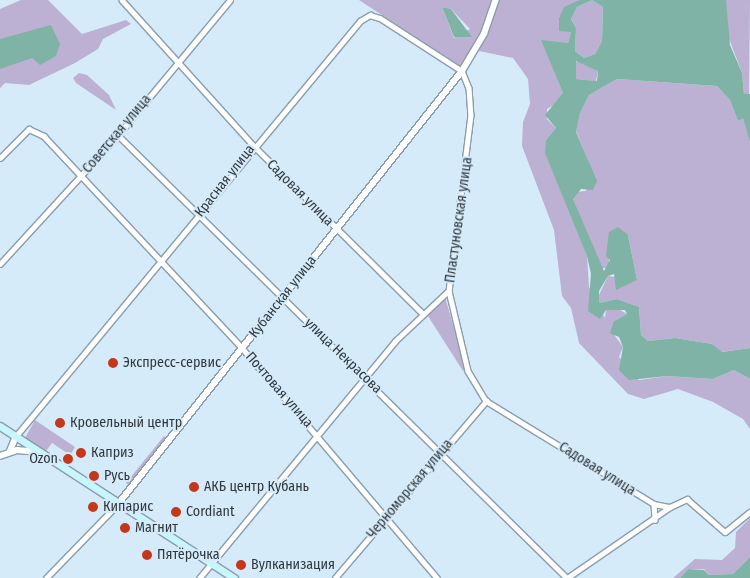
<!DOCTYPE html>
<html>
<head>
<meta charset="utf-8">
<style>
	body { margin:0 }
	#map { position:relative; width:750px; height:578px; overflow:hidden; background:#d6ebfa; font-family:"Fira Sans Condensed",sans-serif }
	div>[style] { position:absolute }
	.green>* { inset:0; background:#bcb1d2 }
	.water>* { inset:0; background:#7fb3a6 }
	.roads { filter:drop-shadow(1px 0 #8a9dab) drop-shadow(-1px 0 #8a9dab) drop-shadow(0 1px #8a9dab) drop-shadow(0 -1px #8a9dab) }
	.minor>* { height:4.5px; margin:-2.25px; padding:0 2.25px; transform-origin:2.25px; border-radius:2.25px; background:#fff }
	.tertiary>* { height:5.5px; margin:-2.75px; padding:0 2.75px; transform-origin:2.75px; border-radius:2.75px; background:#fff }
	.secondary>* { height:7px; margin:-3.5px; padding:0 3.5px; transform-origin:3.5px; border-radius:3.5px; background:#c8f6fd }
	.dots>* { width:14px; height:14px; translate:-50% -50%; box-sizing:border-box; border:2px solid #d6ebfa; border-radius:50% }
	span { translate:-50% -50%; white-space:nowrap; text-align:center; line-height:1.15; -webkit-text-stroke:4px #d6ebfa; paint-order:stroke }
	.street-label { font-size:14px; color:#30383e }
	.poi-label { font-size:14px; color:#30383e }
	.left { translate:0 -50%; text-align:left }
	.right { translate:-100% -50%; text-align:right }
</style>
</head>
<body>
<div id="map">
	<div class="green">
		<div style="clip-path:polygon(21px 0,48px 0,82px 34px,126px 20px,131px 24px,103px 39px,98px 49px,75px 63px,29px 85px,5px 83px,0 88px,0 9px)"></div>
		<div style="clip-path:polygon(evenodd,359px 0,493px 0,478px 40px,461px 67px,359px 0,442px 7px,451px 9px,470px 29px,454px 38px,442px 7px)"></div>
		<div style="clip-path:polygon(499px 0,580px 0,559px 17px,571px 32px,568px 43px,543px 42px,563px 93px,559px 102px,547px 109px,547px 119px,556px 128px,546px 140px,587px 256px,589px 287px,605px 318px,606px 310px,615px 307px,627px 314px,614px 321px,615px 336px,623px 347px,619px 357px,639px 380px,667px 376px,713px 379px,734px 370px,750px 379px,750px 429px,743px 419px,713px 402px,678px 389px,644px 399px,628px 394px,579px 343px,571px 308px,562px 296px,554px 230px,522px 146px,523px 122px,530px 104px,528px 79px,513px 58px,479px 51px)"></div>
		<div style="clip-path:polygon(592px 0,603px 7px,602px 41px,595px 54px,584px 58px,575px 51px,576px 28px,571px 19px,577px 7px)"></div>
		<div style="clip-path:polygon(726px 0,750px 0,749px 95px,744px 94px,742px 73px,725px 28px)"></div>
		<div style="clip-path:polygon(580px 60px,598px 71px,596px 81px,576px 79px,574px 63px)"></div>
		<div style="clip-path:polygon(79px 73px,87px 75px,109px 95px,116px 110px,76px 83px,73px 78px)"></div>
		<div style="clip-path:polygon(617px 79px,717px 86px,730px 100px,738px 121px,743px 117px,750px 143px,750px 348px,721px 352px,712px 344px,675px 338px,648px 341px,641px 335px,639px 307px,617px 299px,599px 303px,597px 299px,608px 276px,637px 280px,628px 235px,609px 232px,609px 268px,599px 268px,573px 199px,575px 192px,586px 191px,589px 163px,576px 131px,580px 113px,589px 95px)"></div>
		<div style="clip-path:polygon(445px 297px,466px 370px,463px 371px,426px 313px)"></div>
		<div style="clip-path:polygon(35px 420px,75px 447px,70px 455px,52px 443px,46px 451px,25px 438px)"></div>
		<div style="clip-path:polygon(164px 436px,167px 439px,129px 485px,126px 483px)"></div>
		<div style="clip-path:polygon(750px 518px,750px 557px,733px 574px,709px 575px,704px 569px,688px 569px,680px 578px,673px 578px,695px 559px,722px 560px,735px 548px,736px 532px)"></div>
	</div>
	<div class="water">
		<div style="clip-path:polygon(evenodd,580px 0,726px 0,730px 45px,742px 73px,744px 94px,750px 94px,750px 143px,743px 118px,738px 121px,730px 100px,717px 86px,617px 79px,589px 95px,580px 113px,576px 132px,597px 181px,593px 190px,581px 189px,573px 199px,604px 271px,610px 260px,606px 256px,609px 232px,618px 227px,628px 235px,637px 280px,616px 290px,614px 274px,608px 276px,599px 291px,599px 303px,617px 299px,639px 307px,641px 335px,648px 341px,675px 338px,712px 344px,722px 352px,750px 348px,750px 379px,734px 370px,713px 379px,667px 376px,629px 380px,619px 370px,623px 347px,619px 337px,610px 333px,614px 321px,627px 314px,625px 310px,606px 310px,600px 319px,588px 311px,591px 274px,587px 256px,545px 153px,546px 140px,556px 128px,545px 115px,563px 93px,541px 40px,568px 43px,571px 32px,559px 31px,559px 18px,564px 7px,580px 0,592px 0,603px 7px,602px 41px,595px 54px,584px 58px,575px 51px,576px 28px,571px 19px,577px 7px,592px 0,580px 0,576px 61px,598px 71px,597px 81px,576px 79px,576px 61px)"></div>
		<div style="clip-path:polygon(442px 7px,451px 9px,472px 37px,454px 37px)"></div>
		<div style="clip-path:polygon(51px 25px,60px 44px,56px 56px,40px 65px,32px 58px,0 69px,0 39px)"></div>
		<div style="clip-path:polygon(750px 557px,750px 578px,680px 578px,688px 569px,704px 570px,709px 575px,733px 574px)"></div>
	</div>
	<div class="roads">
		<div class="minor">
			<div style="left:122px;top:0;width:195px;rotate:47.9deg"></div>
			<div style="left:253px;top:145px;width:240px;rotate:44.8deg"></div>
			<div style="left:118px;top:135px;width:631px;rotate:44.61deg"></div>
			<div style="left:0;top:158px;width:41px;rotate:-45deg"></div>
			<div style="left:29px;top:129px;width:17px;rotate:25deg"></div>
			<div style="left:44px;top:136px;width:291px;rotate:46.9deg"></div>
			<div style="left:243px;top:349px;width:300px;rotate:49.7deg"></div>
			<div style="left:0;top:264px;width:175px;rotate:-47.5deg"></div>
			<div style="left:118px;top:135px;width:175px;rotate:-50.3deg"></div>
			<div style="left:449px;top:291px;width:82px;rotate:76.6deg"></div>
			<div style="left:468px;top:371px;width:35px;rotate:59deg"></div>
			<div style="left:486px;top:401px;width:197px;rotate:31.5deg"></div>
			<div style="left:654px;top:504px;width:16px;rotate:11deg"></div>
			<div style="left:670px;top:507px;width:19px;rotate:-25deg"></div>
			<div style="left:687px;top:499px;width:50px;rotate:41deg"></div>
			<div style="left:725px;top:532px;width:32px;rotate:-39deg"></div>
			<div style="left:16px;top:436px;width:539px;rotate:-50.34deg"></div>
			<div style="left:360px;top:21px;width:12px;rotate:-31deg"></div>
			<div style="left:370px;top:15px;width:10px;rotate:17deg"></div>
			<div style="left:380px;top:18px;width:98px;rotate:32.9deg"></div>
			<div style="left:462px;top:71px;width:18px;rotate:68deg"></div>
			<div style="left:469px;top:88px;width:27px;rotate:86deg"></div>
			<div style="left:471px;top:115px;width:177px;rotate:97.1deg"></div>
			<div style="left:449px;top:291px;width:73px;rotate:136.7deg"></div>
			<div style="left:396px;top:341px;width:308px;rotate:129.6deg"></div>
			<div style="left:654px;top:504px;width:16px;rotate:86deg"></div>
			<div style="left:46px;top:578px;width:105px;rotate:-45.8deg"></div>
			<div style="left:335px;top:578px;width:233px;rotate:-49.5deg"></div>
			<div style="left:567px;top:578px;width:125px;rotate:-34.6deg"></div>
		</div>
		<div class="tertiary">
			<div style="left:10px;top:451px;width:16px;rotate:-68deg"></div>
			<div style="left:0;top:456px;width:18px;rotate:-19deg"></div>
			<div style="left:17px;top:450px;width:22px;rotate:5deg"></div>
			<div style="left:119px;top:503px;width:552px;rotate:-51.55deg"></div>
			<div style="left:462px;top:71px;width:43px;rotate:-59.3deg"></div>
			<div style="left:484px;top:34px;width:36px;rotate:-71deg"></div>
		</div>
		<div class="secondary">
			<div style="left:0;top:426px;width:279px;rotate:33deg"></div>
		</div>
	</div>
	<div class="dots">
		<div style="left:113px;top:363px;background:#c3381d"></div>
		<div style="left:60px;top:423px;background:#c3381d"></div>
		<div style="left:81px;top:453px;background:#c3381d"></div>
		<div style="left:68px;top:459px;background:#c3381d"></div>
		<div style="left:94px;top:476px;background:#c3381d"></div>
		<div style="left:194px;top:487px;background:#c3381d"></div>
		<div style="left:93px;top:507px;background:#c3381d"></div>
		<div style="left:176px;top:512px;background:#c3381d"></div>
		<div style="left:125px;top:528px;background:#c3381d"></div>
		<div style="left:147px;top:555px;background:#c3381d"></div>
		<div style="left:241px;top:565px;background:#c3381d"></div>
	</div>
	<div class="street-label">
		<span style="left:117px;top:134px;rotate:-50deg">Советская улица</span>
		<span style="left:225px;top:181px;rotate:-52deg">Красная улица</span>
		<span style="left:300px;top:193px;rotate:45deg">Садовая улица</span>
		<span style="left:459px;top:220px;rotate:-82deg">Пластуновская улица</span>
		<span style="left:283px;top:297px;rotate:-52deg">Кубанская улица</span>
		<span style="left:343px;top:356px;rotate:44deg">улица Некрасова</span>
		<span style="left:279px;top:390px;rotate:49deg">Почтовая улица</span>
		<span style="left:597px;top:469px;rotate:32deg">Садовая улица</span>
		<span style="left:410px;top:489px;rotate:-50deg">Черноморская улица</span>
	</div>
	<div class="poi-label">
		<span class="left" style="left:123px;top:363px">Экспресс-сервис</span>
		<span class="left" style="left:70px;top:423px">Кровельный центр</span>
		<span class="left" style="left:91px;top:453px">Каприз</span>
		<span class="right" style="left:58px;top:459px">Ozon</span>
		<span class="left" style="left:104px;top:476px">Русь</span>
		<span class="left" style="left:204px;top:487px">АКБ центр Кубань</span>
		<span class="left" style="left:103px;top:507px">Кипарис</span>
		<span class="left" style="left:186px;top:512px">Cordiant</span>
		<span class="left" style="left:135px;top:528px">Магнит</span>
		<span class="left" style="left:157px;top:555px">Пятёрочка</span>
		<span class="left" style="left:251px;top:565px">Вулканизация</span>
	</div>
</div>
</body>
</html>
